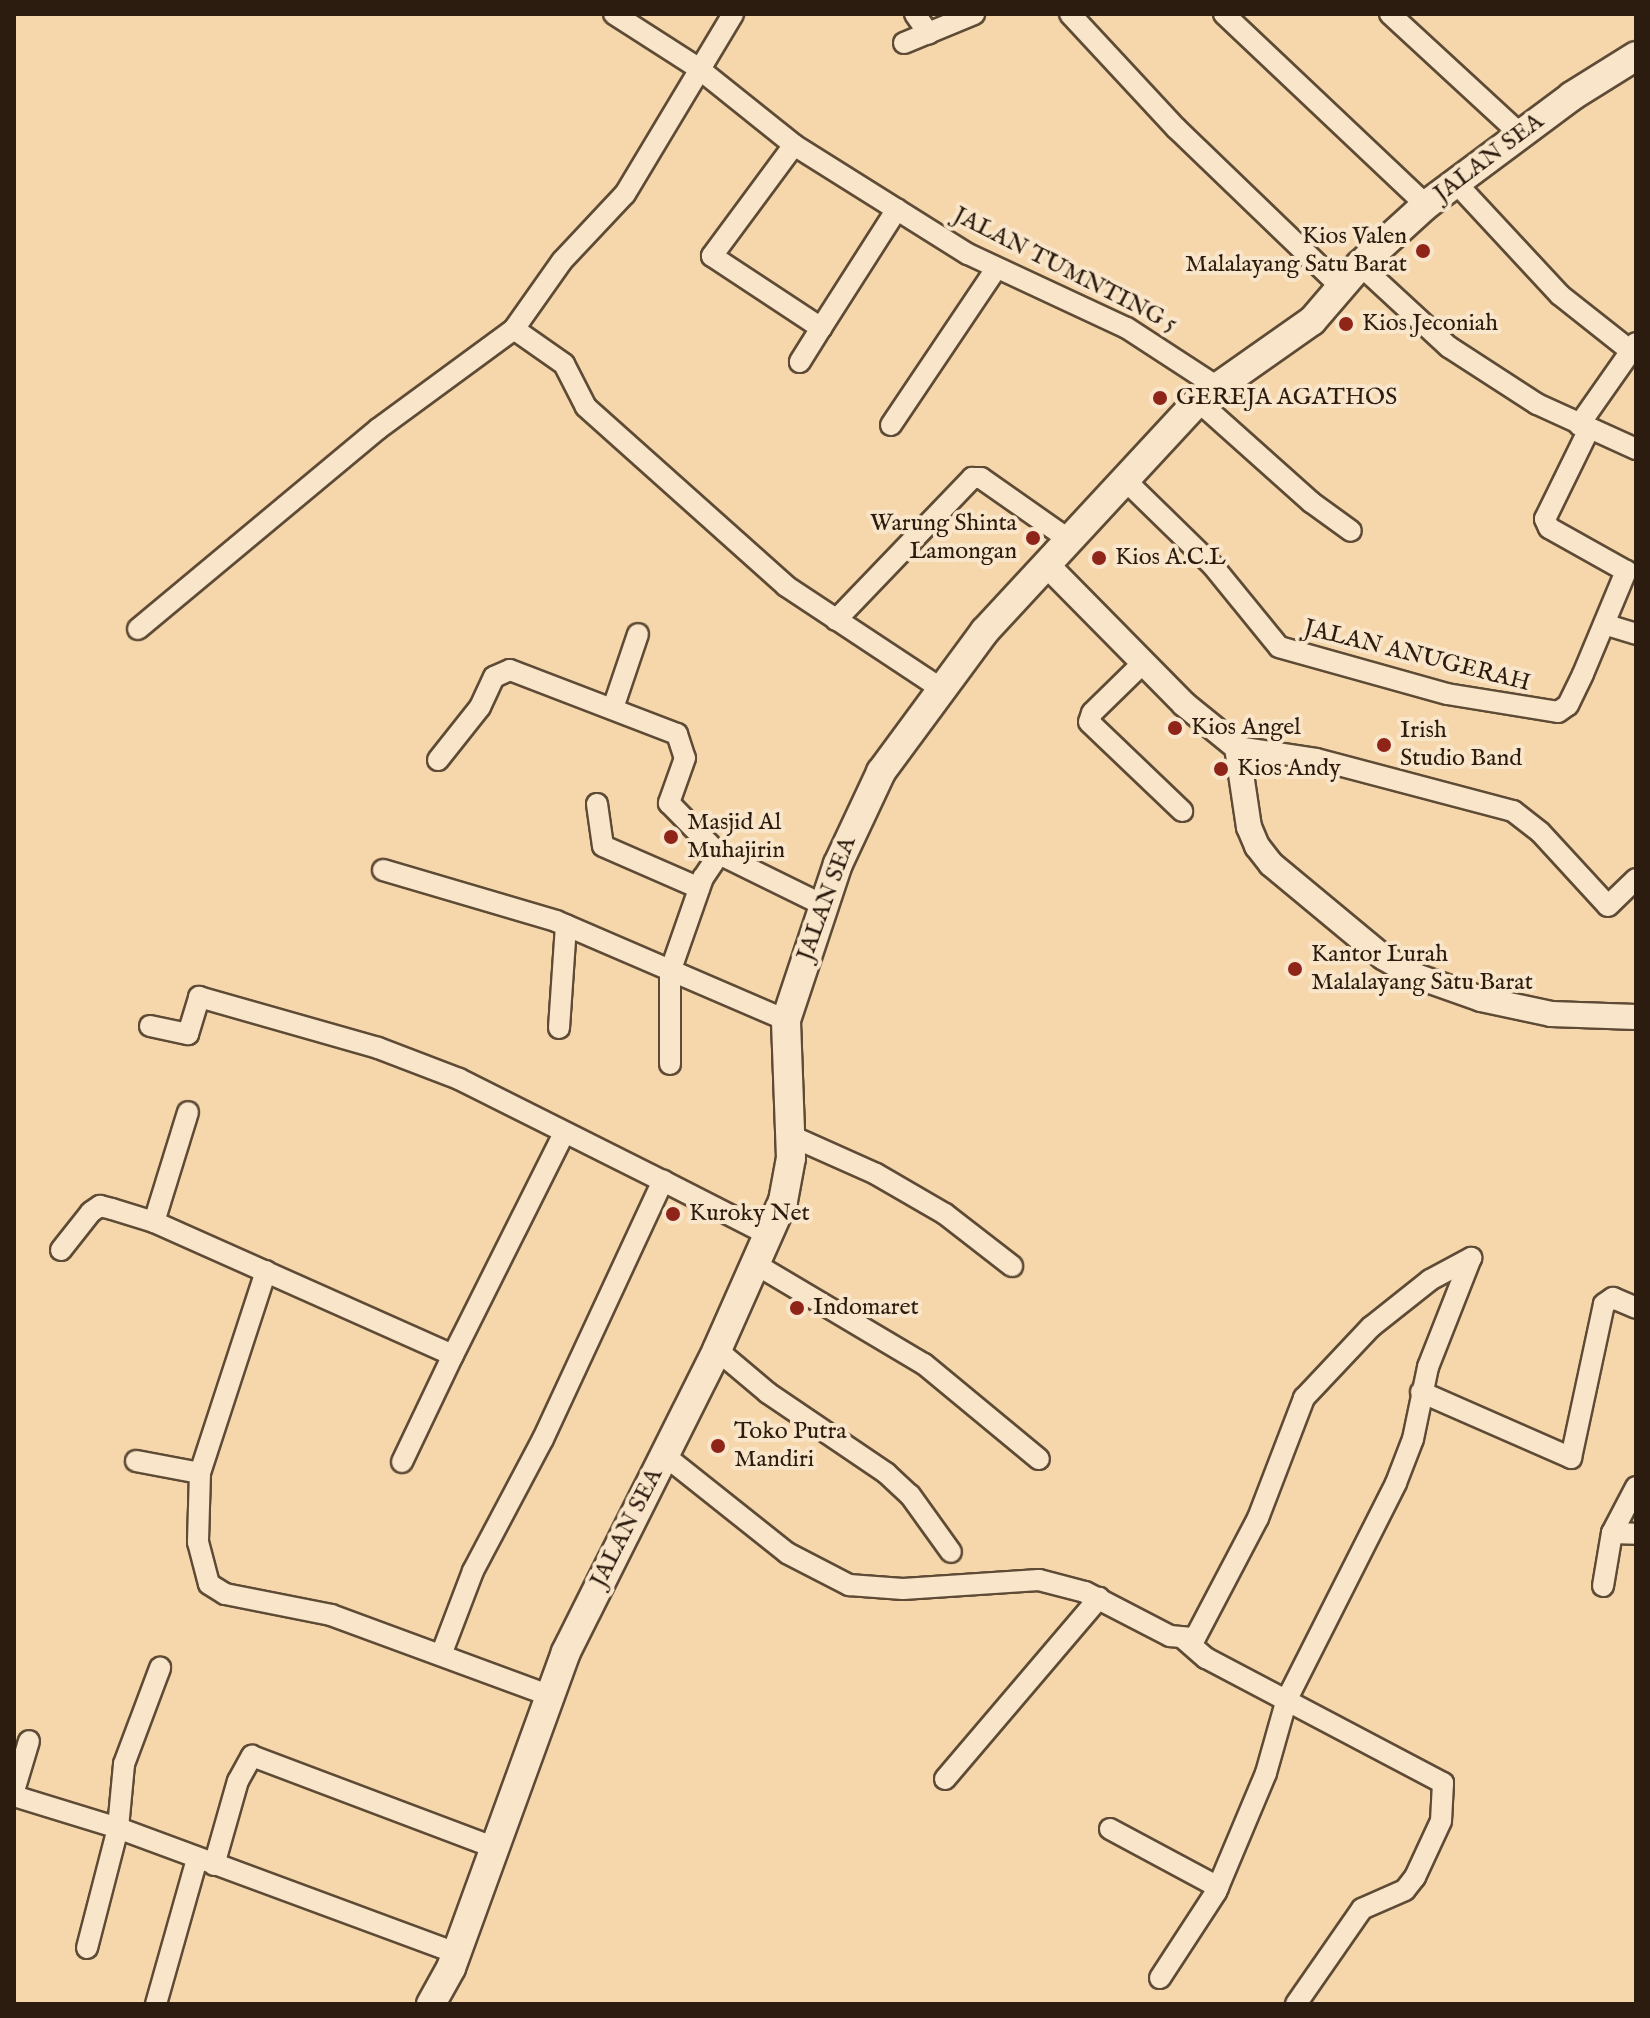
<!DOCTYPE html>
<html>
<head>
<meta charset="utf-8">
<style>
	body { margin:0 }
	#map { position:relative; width:1650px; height:2018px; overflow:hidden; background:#f6d7ac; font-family:"IM FELL English",serif }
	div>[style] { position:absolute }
	.roads { filter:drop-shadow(2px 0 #5e4b36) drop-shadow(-2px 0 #5e4b36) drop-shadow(0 2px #5e4b36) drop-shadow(0 -2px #5e4b36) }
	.minor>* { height:20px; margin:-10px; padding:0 10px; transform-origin:10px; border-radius:10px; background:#f9e5c9 }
	.tertiary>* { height:24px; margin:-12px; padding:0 12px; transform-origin:12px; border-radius:12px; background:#f9e5c9 }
	.secondary>* { height:28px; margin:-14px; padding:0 14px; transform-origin:14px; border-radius:14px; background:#f9e5c9 }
	.dots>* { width:22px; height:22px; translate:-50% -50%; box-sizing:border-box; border:4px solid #f9e5c9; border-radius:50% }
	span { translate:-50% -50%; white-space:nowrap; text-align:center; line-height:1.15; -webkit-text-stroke:8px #f9e5c9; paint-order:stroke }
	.street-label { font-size:24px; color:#2c1c0f }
	.poi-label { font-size:24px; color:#2c1c0f }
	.right { translate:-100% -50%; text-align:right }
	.left { translate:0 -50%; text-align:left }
	.frame { position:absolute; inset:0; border:16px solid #2c1c0f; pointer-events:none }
</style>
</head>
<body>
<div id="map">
	<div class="roads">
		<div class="minor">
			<div style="left:614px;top:14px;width:100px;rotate:32.7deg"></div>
			<div style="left:698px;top:68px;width:123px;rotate:38.7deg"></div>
			<div style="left:794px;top:145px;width:205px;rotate:32.1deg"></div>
			<div style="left:968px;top:254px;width:175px;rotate:25deg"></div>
			<div style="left:1127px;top:328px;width:106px;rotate:33.1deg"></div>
			<div style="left:915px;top:14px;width:24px;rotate:55deg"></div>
			<div style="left:1070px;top:14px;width:156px;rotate:47.1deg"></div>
			<div style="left:1176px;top:128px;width:231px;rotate:43.9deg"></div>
			<div style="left:1224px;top:14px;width:278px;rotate:43.4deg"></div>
			<div style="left:1390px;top:14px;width:178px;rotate:42.7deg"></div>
			<div style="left:904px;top:43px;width:76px;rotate:-22.5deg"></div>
			<div style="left:794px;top:145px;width:138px;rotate:126.5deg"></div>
			<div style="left:712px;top:256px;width:131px;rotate:33.4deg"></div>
			<div style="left:821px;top:328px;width:40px;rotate:122deg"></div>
			<div style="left:1456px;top:183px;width:153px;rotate:47.1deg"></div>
			<div style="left:1560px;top:295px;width:90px;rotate:38.3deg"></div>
			<div style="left:1631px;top:351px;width:9px;rotate:-58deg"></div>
			<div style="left:1360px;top:265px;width:121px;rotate:42.7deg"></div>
			<div style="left:1449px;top:347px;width:105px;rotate:32.9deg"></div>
			<div style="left:1537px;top:404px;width:109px;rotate:24.4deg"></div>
			<div style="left:821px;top:328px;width:141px;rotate:-57.4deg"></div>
			<div style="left:514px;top:329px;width:83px;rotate:-54.8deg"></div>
			<div style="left:562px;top:261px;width:92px;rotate:-46.8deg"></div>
			<div style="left:625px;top:194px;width:210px;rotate:-59deg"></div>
			<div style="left:1198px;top:401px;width:152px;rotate:41.8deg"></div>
			<div style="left:1311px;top:502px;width:49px;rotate:35.9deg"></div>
			<div style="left:891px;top:425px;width:188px;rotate:-56.1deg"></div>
			<div style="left:1579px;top:425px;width:90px;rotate:-54.9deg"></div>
			<div style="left:1125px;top:480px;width:123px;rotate:44.3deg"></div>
			<div style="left:1213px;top:566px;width:104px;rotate:50.8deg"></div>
			<div style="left:1279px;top:647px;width:174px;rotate:15.6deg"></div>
			<div style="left:1447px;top:694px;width:112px;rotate:9.2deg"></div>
			<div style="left:1558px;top:712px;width:12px;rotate:-35deg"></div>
			<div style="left:1568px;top:705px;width:34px;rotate:-64deg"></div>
			<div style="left:1583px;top:674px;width:112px;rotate:-67.3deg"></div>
			<div style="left:1626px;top:571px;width:88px;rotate:-150.8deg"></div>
			<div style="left:1549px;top:528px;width:10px;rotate:-114deg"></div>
			<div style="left:1545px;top:519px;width:100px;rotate:-63.9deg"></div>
			<div style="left:836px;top:620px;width:197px;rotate:-46.2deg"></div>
			<div style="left:972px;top:478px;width:9px"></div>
			<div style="left:981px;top:478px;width:110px;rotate:35deg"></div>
			<div style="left:1607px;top:625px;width:30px;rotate:17deg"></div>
			<div style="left:138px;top:629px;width:312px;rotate:-39.8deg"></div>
			<div style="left:378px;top:429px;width:169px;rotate:-36.3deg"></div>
			<div style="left:514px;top:329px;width:61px;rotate:35deg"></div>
			<div style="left:564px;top:364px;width:48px;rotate:62.9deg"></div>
			<div style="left:586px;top:407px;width:268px;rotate:41.8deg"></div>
			<div style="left:786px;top:586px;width:185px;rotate:33.5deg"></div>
			<div style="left:1143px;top:663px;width:71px;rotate:135.6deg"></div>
			<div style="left:1092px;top:713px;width:9px;rotate:108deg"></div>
			<div style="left:1089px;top:722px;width:129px;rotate:43.7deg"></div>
			<div style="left:613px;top:708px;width:78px;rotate:-71.3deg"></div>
			<div style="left:1237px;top:747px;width:80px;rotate:8.6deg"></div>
			<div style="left:1316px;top:759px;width:204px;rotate:14.8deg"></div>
			<div style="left:1513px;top:811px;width:34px;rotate:38deg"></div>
			<div style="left:1540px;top:832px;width:100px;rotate:47.4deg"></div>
			<div style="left:1608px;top:906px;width:39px;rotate:-44deg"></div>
			<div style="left:438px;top:760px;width:68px;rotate:-51.6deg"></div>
			<div style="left:480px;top:707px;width:33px;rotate:-65deg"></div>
			<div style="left:494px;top:677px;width:17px;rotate:-24deg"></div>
			<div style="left:510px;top:670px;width:179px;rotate:21deg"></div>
			<div style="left:677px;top:734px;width:25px;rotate:72deg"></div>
			<div style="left:685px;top:758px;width:48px;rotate:109.6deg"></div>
			<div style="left:669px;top:803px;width:71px;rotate:45.6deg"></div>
			<div style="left:597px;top:804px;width:42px;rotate:81.9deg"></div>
			<div style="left:603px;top:846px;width:105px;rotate:23.6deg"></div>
			<div style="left:383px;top:870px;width:180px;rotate:16.4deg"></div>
			<div style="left:556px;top:921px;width:250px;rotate:23.3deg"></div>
			<div style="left:150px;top:1026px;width:39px;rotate:12deg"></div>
			<div style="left:188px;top:1034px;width:39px;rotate:-73deg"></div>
			<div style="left:199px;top:997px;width:186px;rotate:15.9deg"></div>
			<div style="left:378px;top:1048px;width:87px;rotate:20.9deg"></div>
			<div style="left:459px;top:1079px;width:228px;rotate:26.6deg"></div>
			<div style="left:559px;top:1028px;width:103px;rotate:-86.1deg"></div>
			<div style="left:670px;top:1064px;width:92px;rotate:-90deg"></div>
			<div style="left:670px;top:972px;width:100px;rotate:-70.7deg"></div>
			<div style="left:703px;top:878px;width:29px;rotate:-56deg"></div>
			<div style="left:719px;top:854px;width:116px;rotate:26.1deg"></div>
			<div style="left:791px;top:1136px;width:93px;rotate:24.1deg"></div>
			<div style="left:876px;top:1174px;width:80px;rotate:30.1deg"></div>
			<div style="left:945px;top:1214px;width:85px;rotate:37.8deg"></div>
			<div style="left:154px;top:1222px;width:115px;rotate:-72.8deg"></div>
			<div style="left:61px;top:1250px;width:48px;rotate:-51.7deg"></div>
			<div style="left:91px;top:1212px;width:11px;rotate:-34deg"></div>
			<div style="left:100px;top:1206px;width:12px;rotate:14deg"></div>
			<div style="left:112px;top:1209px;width:44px;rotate:17.2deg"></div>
			<div style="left:154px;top:1222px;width:327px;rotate:24deg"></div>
			<div style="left:453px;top:1355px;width:248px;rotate:-63.4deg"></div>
			<div style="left:757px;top:1265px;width:194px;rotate:30.7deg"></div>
			<div style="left:924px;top:1364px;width:149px;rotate:39.6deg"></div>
			<div style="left:266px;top:1271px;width:213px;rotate:108.1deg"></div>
			<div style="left:200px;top:1473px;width:69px;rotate:91.7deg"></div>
			<div style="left:198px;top:1542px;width:43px;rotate:75.3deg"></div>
			<div style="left:209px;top:1584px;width:19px;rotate:32deg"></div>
			<div style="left:225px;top:1594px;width:108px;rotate:11.2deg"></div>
			<div style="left:331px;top:1615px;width:231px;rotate:20.2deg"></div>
			<div style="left:717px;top:1350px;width:67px;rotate:40.1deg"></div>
			<div style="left:768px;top:1393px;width:143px;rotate:34.1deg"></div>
			<div style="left:886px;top:1473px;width:33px;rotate:43deg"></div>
			<div style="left:910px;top:1495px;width:70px;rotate:54.3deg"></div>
			<div style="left:1421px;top:1392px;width:164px;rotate:23.7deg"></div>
			<div style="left:1571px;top:1458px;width:157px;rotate:-77.9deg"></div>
			<div style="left:1604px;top:1304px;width:11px;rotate:-34deg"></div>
			<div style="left:1613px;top:1298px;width:25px;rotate:23deg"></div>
			<div style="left:664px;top:1455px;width:157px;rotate:38.5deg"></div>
			<div style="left:787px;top:1553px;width:70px;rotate:27.3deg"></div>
			<div style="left:849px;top:1585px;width:54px;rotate:4.2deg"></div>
			<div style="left:903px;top:1589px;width:136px;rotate:-3.8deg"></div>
			<div style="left:1039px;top:1580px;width:48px;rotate:14.6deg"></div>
			<div style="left:1085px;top:1592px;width:96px;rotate:27.4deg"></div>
			<div style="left:1170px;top:1636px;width:25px;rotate:5deg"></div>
			<div style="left:1195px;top:1638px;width:136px;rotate:-62.3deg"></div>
			<div style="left:1258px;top:1518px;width:129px;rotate:-69deg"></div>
			<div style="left:1304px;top:1398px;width:98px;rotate:-46.7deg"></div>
			<div style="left:1371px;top:1327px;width:75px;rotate:-38.5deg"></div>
			<div style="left:1430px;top:1280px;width:47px;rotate:-28.2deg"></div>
			<div style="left:136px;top:1461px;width:65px;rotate:10.6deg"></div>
			<div style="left:402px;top:1462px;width:119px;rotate:-64.5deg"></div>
			<div style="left:1612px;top:1533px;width:24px;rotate:2deg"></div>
			<div style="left:1603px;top:1586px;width:54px;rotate:-80.4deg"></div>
			<div style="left:1612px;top:1533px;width:52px;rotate:-62.4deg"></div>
			<div style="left:1185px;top:1640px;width:28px;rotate:41deg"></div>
			<div style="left:1206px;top:1658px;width:268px;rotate:27.8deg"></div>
			<div style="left:1443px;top:1783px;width:38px;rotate:93deg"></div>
			<div style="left:1441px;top:1821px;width:62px;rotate:114.9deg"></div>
			<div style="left:1415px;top:1877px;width:16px;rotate:128deg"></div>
			<div style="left:1405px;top:1890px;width:47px;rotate:156.2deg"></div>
			<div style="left:1362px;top:1909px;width:116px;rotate:124.8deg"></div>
			<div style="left:441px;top:1655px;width:90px;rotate:-69.1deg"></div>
			<div style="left:473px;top:1571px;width:149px;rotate:-62.1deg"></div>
			<div style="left:543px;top:1439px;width:285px;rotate:-65.1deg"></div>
			<div style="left:663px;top:1181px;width:119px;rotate:27deg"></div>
			<div style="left:945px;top:1779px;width:238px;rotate:-49.6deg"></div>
			<div style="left:14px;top:1791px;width:52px;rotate:-73.3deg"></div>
			<div style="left:14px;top:1796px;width:109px;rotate:17.1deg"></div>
			<div style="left:118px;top:1828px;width:360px;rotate:20.3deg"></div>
			<div style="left:1110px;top:1829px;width:123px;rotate:28.2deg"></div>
			<div style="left:214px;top:1865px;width:87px;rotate:-74.1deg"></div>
			<div style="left:238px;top:1781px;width:29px;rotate:-61deg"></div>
			<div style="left:252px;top:1756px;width:258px;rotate:20.7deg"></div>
			<div style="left:87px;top:1948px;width:124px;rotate:-75.5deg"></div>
			<div style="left:118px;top:1828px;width:64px;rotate:-84.6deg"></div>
			<div style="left:124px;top:1764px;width:103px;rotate:-69.4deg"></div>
			<div style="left:1160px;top:1978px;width:103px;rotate:-56.9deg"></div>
			<div style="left:1216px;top:1892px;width:129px;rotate:-67.2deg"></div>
			<div style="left:1266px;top:1773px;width:77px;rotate:-74.2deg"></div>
			<div style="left:1287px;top:1699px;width:242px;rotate:-63.2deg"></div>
			<div style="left:1396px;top:1483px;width:47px;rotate:-68.9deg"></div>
			<div style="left:1413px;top:1439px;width:74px;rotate:-78.2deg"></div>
			<div style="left:1428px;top:1367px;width:117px;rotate:-68.5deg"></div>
			<div style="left:156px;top:2004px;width:151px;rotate:-74.2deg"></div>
		</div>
		<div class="tertiary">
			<div style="left:1048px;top:566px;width:194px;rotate:45.4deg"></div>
			<div style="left:1184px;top:704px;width:68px;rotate:39.1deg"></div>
			<div style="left:1237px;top:747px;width:81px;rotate:81.5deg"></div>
			<div style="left:1249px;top:827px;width:21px;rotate:67deg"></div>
			<div style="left:1257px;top:846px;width:23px;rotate:52deg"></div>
			<div style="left:1271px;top:864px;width:146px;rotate:39.7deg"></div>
			<div style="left:1383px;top:957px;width:38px;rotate:30deg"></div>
			<div style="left:1416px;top:976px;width:69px;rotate:19.5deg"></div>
			<div style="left:1481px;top:999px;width:72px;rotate:12.1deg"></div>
			<div style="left:1551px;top:1014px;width:85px;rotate:2deg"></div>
		</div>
		<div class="secondary">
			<div style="left:431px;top:2004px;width:41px;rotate:-60.9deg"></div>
			<div style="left:451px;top:1968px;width:336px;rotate:-70deg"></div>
			<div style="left:566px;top:1652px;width:338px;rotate:-63.4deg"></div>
			<div style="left:717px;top:1350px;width:163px;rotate:-66.1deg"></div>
			<div style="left:783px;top:1201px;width:44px;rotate:-79.5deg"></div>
			<div style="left:791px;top:1158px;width:138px;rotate:-92.1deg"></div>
			<div style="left:786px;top:1020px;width:164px;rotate:-71.6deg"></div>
			<div style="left:838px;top:864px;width:102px;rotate:-64.9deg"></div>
			<div style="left:881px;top:772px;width:175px;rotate:-53.6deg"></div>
			<div style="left:985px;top:631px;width:313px;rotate:-47.2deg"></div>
			<div style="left:1198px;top:401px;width:139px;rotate:-35.1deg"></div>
			<div style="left:1312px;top:321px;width:74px;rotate:-49.4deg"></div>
			<div style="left:1360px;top:265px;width:89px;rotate:-42.3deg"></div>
			<div style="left:1426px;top:205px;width:182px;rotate:-36.7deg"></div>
			<div style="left:1572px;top:96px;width:75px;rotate:-32deg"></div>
		</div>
	</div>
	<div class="dots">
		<div style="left:1423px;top:251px;background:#8f2418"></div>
		<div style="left:1346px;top:324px;background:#8f2418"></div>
		<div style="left:1160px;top:398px;background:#8f2418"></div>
		<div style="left:1033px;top:538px;background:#8f2418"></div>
		<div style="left:1099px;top:558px;background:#8f2418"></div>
		<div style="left:1175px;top:728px;background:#8f2418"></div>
		<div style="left:1384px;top:745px;background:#8f2418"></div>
		<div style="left:1221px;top:769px;background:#8f2418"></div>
		<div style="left:671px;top:837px;background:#8f2418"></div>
		<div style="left:1295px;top:969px;background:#8f2418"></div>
		<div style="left:673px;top:1214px;background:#8f2418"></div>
		<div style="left:797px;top:1308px;background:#8f2418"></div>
		<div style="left:718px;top:1446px;background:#8f2418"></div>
	</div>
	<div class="street-label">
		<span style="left:1489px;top:158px;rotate:-37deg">JALAN SEA</span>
		<span style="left:1065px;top:270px;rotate:27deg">JALAN TUMNTING 5</span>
		<span style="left:1417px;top:656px;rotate:14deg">JALAN ANUGERAH</span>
		<span style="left:827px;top:899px;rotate:-70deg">JALAN SEA</span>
		<span style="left:627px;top:1528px;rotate:-63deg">JALAN SEA</span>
	</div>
	<div class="poi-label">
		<span class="right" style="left:1407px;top:251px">Kios Valen<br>Malalayang Satu Barat</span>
		<span class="left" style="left:1362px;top:324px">Kios Jeconiah</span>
		<span class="left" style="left:1176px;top:398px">GEREJA AGATHOS</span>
		<span class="right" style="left:1017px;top:538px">Warung Shinta<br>Lamongan</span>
		<span class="left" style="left:1115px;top:558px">Kios A.C.L</span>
		<span class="left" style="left:1191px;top:728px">Kios Angel</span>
		<span class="left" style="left:1400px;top:745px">Irish<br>Studio Band</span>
		<span class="left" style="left:1237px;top:769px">Kios Andy</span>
		<span class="left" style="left:687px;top:837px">Masjid Al<br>Muhajirin</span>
		<span class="left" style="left:1311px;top:969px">Kantor Lurah<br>Malalayang Satu Barat</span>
		<span class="left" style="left:689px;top:1214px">Kuroky Net</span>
		<span class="left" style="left:813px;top:1308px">Indomaret</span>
		<span class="left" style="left:734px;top:1446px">Toko Putra<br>Mandiri</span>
	</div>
	<div class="frame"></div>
</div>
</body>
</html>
